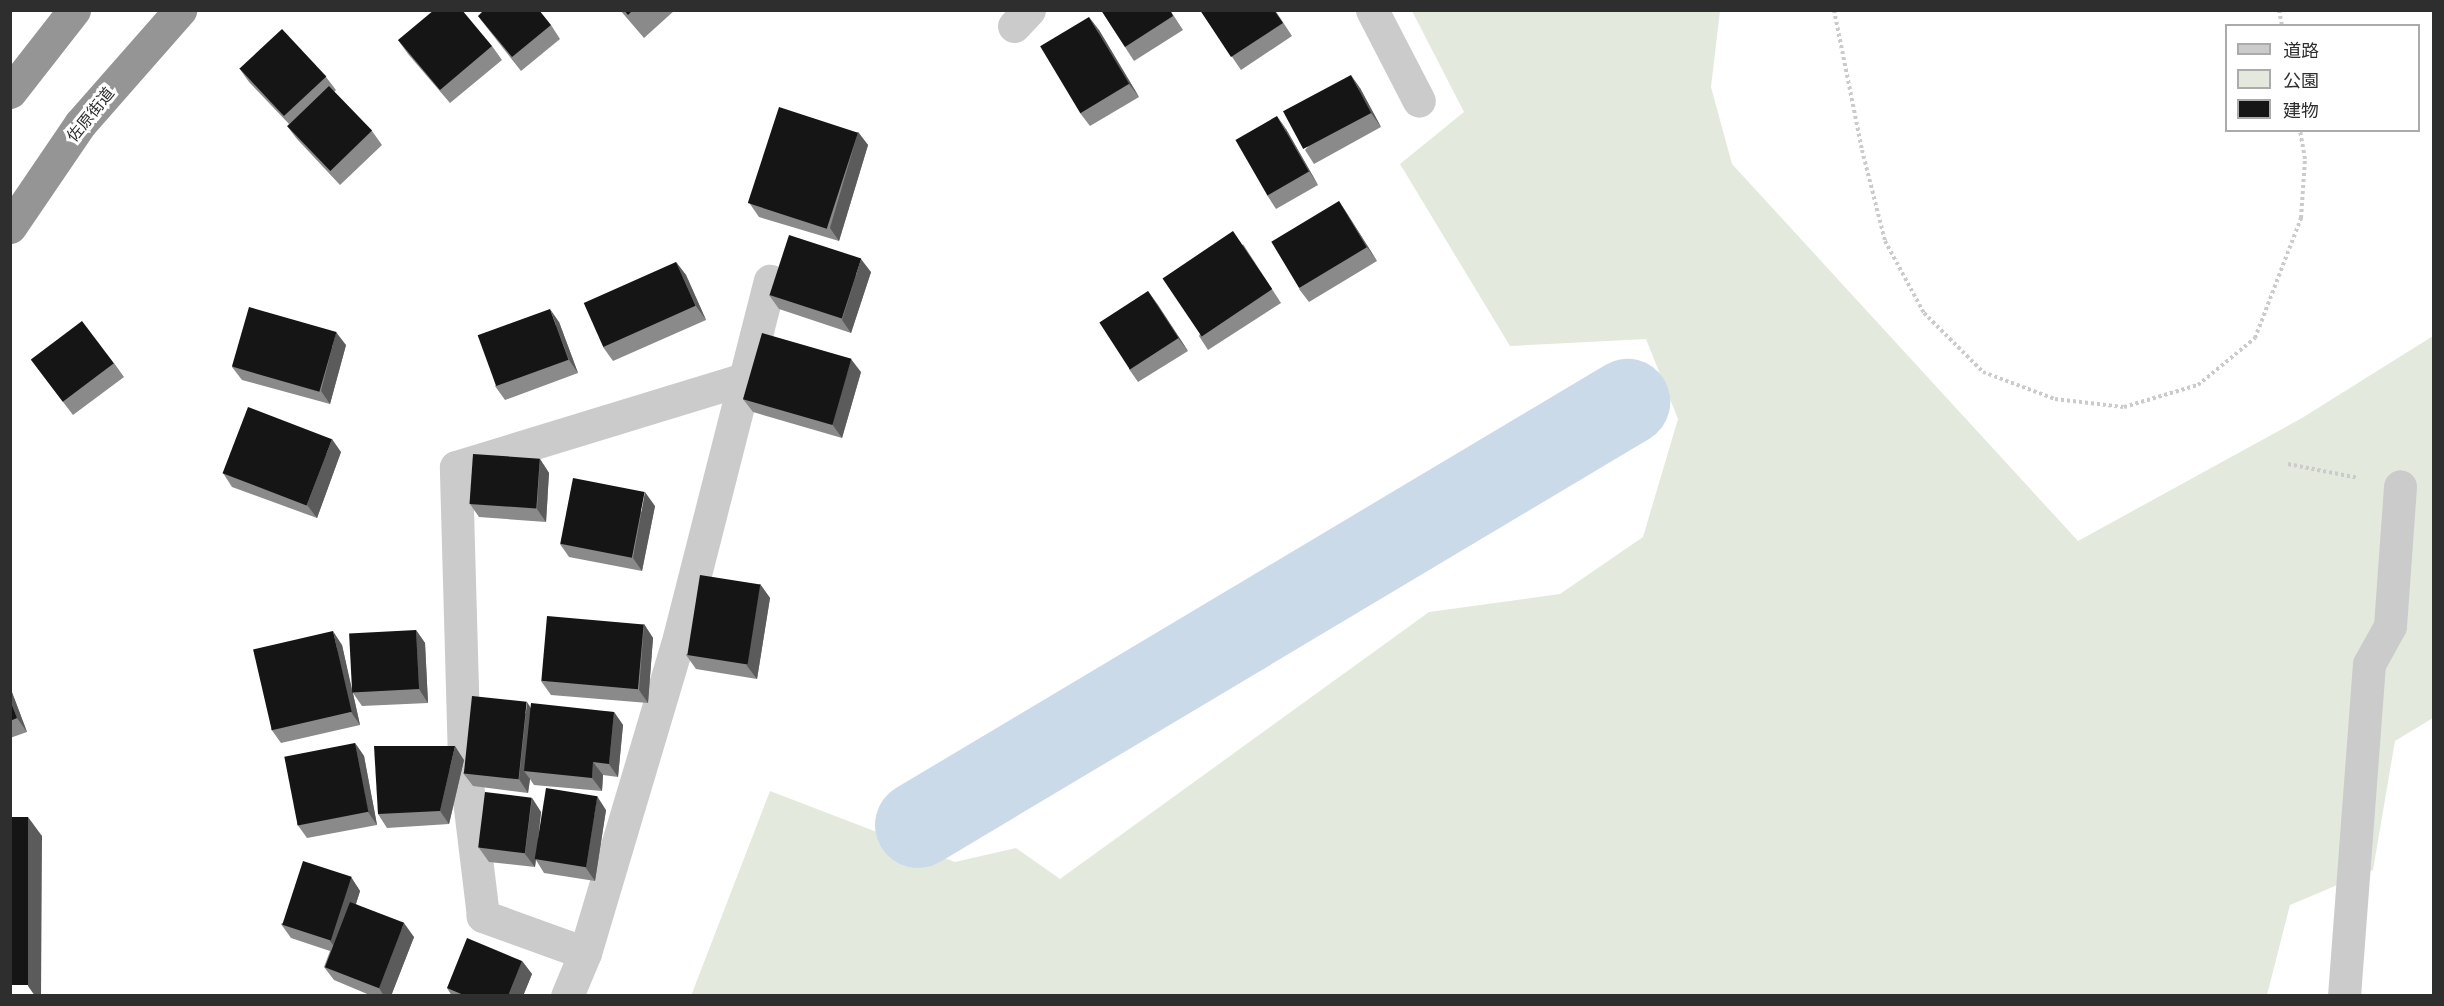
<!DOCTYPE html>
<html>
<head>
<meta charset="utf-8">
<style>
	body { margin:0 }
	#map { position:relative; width:2444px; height:1006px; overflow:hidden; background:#fff; font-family:Roboto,"Noto Sans JP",sans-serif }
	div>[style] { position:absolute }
	.green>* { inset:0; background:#e3eadd }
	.river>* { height:86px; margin:-43px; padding:0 43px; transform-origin:43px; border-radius:43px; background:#cbdae9 }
	.path>* { height:4px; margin-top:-2px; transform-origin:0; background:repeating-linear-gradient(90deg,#cbcbcb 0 3px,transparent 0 6px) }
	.minor>* { height:33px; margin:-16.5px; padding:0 16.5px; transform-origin:16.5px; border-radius:16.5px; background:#cbcbcb }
	.highway>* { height:33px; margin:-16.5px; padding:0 16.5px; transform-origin:16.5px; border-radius:16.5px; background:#959595 }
	.wall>* { inset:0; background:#8a8a8a; transform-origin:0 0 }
	.shaded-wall>* { inset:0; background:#5b5b5b }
	.building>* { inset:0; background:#151515; transform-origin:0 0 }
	span { translate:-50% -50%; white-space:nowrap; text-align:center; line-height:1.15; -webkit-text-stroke:6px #fff; paint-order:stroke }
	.street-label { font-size:16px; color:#2e2e2e }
	.frame { position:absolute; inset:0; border:12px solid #2e2e2e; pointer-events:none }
	.legend { position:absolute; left:2225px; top:24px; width:195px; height:108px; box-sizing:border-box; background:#fff; border:2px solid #ababab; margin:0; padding:8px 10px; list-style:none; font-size:18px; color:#2e2e2e }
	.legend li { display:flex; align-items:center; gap:12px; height:30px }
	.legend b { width:30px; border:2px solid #ababab }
</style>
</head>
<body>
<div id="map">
	<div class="green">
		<div style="clip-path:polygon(1412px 11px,1720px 11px,1711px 87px,1732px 164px,2078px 541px,2302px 418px,2433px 336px,2433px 718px,2395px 741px,2373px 870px,2290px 905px,2267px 995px,691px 996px,770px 791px,955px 862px,1016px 848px,1060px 879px,1429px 612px,1560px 594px,1643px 537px,1678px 419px,1646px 339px,1510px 346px,1400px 164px,1464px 112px)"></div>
	</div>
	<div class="river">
		<div style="left:918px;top:825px;width:826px;rotate:-30.82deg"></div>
	</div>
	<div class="path">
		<div style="left:1834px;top:10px;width:143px;rotate:78.7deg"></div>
		<div style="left:1862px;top:150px;width:94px;rotate:75.8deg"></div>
		<div style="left:1885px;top:241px;width:82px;rotate:61.6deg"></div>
		<div style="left:1924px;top:313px;width:83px;rotate:45deg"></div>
		<div style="left:1983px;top:372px;width:77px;rotate:20.6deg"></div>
		<div style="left:2055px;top:399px;width:69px;rotate:6.6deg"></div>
		<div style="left:2124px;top:407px;width:77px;rotate:-16.6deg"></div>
		<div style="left:2198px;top:385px;width:74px;rotate:-39.5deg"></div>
		<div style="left:2255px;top:338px;width:129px;rotate:-69deg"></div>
		<div style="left:2301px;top:218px;width:59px;rotate:-86.1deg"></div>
		<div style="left:2305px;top:159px;width:29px;rotate:-100deg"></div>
		<div style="left:2279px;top:10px;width:16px;rotate:79deg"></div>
		<div style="left:2288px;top:464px;width:72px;rotate:11.2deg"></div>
	</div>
	<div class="minor">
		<div style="left:1372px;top:10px;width:102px;rotate:62.7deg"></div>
		<div style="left:1014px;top:26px;width:22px;rotate:-47deg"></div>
		<div style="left:585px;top:953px;width:109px;rotate:-160.1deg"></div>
		<div style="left:483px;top:916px;width:157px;rotate:-96.9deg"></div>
		<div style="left:464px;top:760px;width:293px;rotate:-91.6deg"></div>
		<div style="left:456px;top:467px;width:301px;rotate:-17deg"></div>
		<div style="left:567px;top:996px;width:47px;rotate:-67.3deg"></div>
		<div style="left:585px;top:953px;width:321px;rotate:-73.4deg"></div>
		<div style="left:677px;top:645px;width:376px;rotate:-75.7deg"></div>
		<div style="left:2344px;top:996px;width:333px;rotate:-85.7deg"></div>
		<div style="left:2369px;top:664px;width:43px;rotate:-61.1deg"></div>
		<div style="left:2390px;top:626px;width:140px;rotate:-85.9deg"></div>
	</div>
	<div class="highway">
		<div style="left:10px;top:92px;width:104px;rotate:-52deg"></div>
		<div style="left:10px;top:227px;width:125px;rotate:-55.8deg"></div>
		<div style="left:80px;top:124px;width:152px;rotate:-48.7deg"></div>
	</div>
	<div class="wall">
		<div style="clip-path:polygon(620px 10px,675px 10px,644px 38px)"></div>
		<div style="clip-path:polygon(1101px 10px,1170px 10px,1183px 30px,1134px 61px)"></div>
		<div style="clip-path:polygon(1200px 10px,1275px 10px,1292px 36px,1241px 70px)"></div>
		<div style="clip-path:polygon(478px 16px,551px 25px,560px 39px,521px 71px,488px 29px)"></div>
		<div style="clip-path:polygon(1099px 30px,1139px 97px,1090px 126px,1080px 113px)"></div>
		<div style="clip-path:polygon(398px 40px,492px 46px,502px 60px,450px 103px,408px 54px)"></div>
		<div style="clip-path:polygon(239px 68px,326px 77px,336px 90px,334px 92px,372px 131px,382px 145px,340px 185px,297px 139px,287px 126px,289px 124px,249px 82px)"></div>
		<div style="clip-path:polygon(1360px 88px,1381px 127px,1314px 164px,1305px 150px)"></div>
		<div style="clip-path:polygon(1286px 129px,1318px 185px,1276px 209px,1267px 195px)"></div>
		<div style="clip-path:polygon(858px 132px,868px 145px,839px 241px,759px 217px,750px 204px)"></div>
		<div style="clip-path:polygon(1339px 201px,1377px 261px,1309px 302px,1299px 289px)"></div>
		<div style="clip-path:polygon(1243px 244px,1281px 303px,1208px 350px,1199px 336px)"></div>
		<div style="clip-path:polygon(676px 262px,686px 275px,706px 320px,613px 361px,603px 347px)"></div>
		<div style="clip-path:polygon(871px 272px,851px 333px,779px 309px,769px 295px)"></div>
		<div style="clip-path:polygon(1148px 291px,1188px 351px,1138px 382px,1129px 369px)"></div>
		<div style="clip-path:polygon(559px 322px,578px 373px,505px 400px,495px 386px)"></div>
		<div style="clip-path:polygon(346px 345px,330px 404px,242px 380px,232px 367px)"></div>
		<div style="clip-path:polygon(31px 360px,114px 363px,124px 377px,73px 415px)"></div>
		<div style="clip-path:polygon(861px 372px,842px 438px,753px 412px,743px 399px)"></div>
		<div style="clip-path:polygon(341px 452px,317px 518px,232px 487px,223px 473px)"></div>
		<div style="clip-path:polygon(540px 459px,549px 473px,546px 522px,479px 517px,470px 504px)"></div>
		<div style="clip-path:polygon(655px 506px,642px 571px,569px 557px,560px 544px)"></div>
		<div style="clip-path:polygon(760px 584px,770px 598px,757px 679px,696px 669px,686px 655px)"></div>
		<div style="clip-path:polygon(644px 624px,653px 638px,648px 703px,551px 695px,541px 681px)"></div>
		<div style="clip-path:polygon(416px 630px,425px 643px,428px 703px,362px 706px,353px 693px,360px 725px,281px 743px,271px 729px,342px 645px,352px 691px)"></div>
		<div style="clip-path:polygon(10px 687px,27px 732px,10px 738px)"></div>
		<div style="clip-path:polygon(531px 708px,614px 712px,623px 725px,618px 777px,603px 775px,602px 791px,534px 785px,530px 779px,528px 793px,473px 786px,463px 773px)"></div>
		<div style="clip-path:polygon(355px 743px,364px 756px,377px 825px,307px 838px,297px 824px)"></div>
		<div style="clip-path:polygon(464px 760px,449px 824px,387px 828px,378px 814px)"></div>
		<div style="clip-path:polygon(532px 798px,541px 812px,538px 841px,606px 810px,595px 881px,544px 873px,536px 860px,535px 867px,489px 862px,479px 848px)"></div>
		<div style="left:10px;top:817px;width:37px;height:179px;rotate:31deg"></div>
		<div style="clip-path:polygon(351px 877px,360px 891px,356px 904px,414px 937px,391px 996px,372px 996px,334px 980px,324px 967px,330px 951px,291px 938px,281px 924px)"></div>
		<div style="clip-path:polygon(522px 961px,532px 974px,523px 996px,452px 996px,447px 988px)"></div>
	</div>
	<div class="shaded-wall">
		<div style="clip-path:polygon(1089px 17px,1099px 30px,1139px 97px,1129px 84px)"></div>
		<div style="clip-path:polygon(1351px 75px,1360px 88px,1381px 127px,1371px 113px)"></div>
		<div style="clip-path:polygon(1277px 116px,1286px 129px,1318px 185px,1309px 171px)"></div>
		<div style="clip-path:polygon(858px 132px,868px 145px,839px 241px,830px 228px)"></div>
		<div style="clip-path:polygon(1339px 201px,1348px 215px,1377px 261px,1367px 247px)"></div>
		<div style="clip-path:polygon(861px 259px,871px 272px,851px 333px,842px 320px)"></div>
		<div style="clip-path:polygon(676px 262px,686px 275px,706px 320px,696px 306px)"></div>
		<div style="clip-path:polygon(1148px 291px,1158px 305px,1188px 351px,1178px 338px)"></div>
		<div style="clip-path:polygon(550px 309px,559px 322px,578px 373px,569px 360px)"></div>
		<div style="clip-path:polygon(336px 332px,346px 345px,330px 404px,321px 391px)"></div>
		<div style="clip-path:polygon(851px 359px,861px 372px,842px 438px,832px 424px)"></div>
		<div style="clip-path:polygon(332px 439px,341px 452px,317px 518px,307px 505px)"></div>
		<div style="clip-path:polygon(540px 459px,549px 473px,546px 522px,537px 509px)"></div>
		<div style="clip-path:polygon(645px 492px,655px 506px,642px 571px,633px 558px)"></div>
		<div style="clip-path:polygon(760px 584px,770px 598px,757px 679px,747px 666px)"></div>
		<div style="clip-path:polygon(644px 624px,653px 638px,648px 703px,639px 690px)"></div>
		<div style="clip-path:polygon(416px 630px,425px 643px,428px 703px,419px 689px)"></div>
		<div style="clip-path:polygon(333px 631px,342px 645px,360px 725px,351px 712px)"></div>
		<div style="clip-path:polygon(10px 687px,27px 732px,17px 718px,10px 700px)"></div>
		<div style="clip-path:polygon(527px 702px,536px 716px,524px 771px,530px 779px,528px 793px,519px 779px)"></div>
		<div style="clip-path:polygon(614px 712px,623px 725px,618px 777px,609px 764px)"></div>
		<div style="clip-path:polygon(355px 743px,364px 756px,377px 825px,368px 812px)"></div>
		<div style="clip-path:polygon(455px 746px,464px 760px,449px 824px,440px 811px)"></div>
		<div style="clip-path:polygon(593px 762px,603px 775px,602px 791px,592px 778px)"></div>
		<div style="clip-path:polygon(597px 796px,606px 810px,595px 881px,586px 868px)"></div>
		<div style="clip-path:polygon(532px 798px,541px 812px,535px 867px,525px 854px)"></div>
		<div style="clip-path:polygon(28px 817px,42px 836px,41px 996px,35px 996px,28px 986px)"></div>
		<div style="clip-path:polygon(351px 877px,360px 891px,340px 954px,330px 941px)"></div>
		<div style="clip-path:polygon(404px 923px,414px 937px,391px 996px,384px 996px,379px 988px)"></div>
		<div style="clip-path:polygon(522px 961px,532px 974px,523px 996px,508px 996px)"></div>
	</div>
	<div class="building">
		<div style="clip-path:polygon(434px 10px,462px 10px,492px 46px,440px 90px,398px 40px)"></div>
		<div style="clip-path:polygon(484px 10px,539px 10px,551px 25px,512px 57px,478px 16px)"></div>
		<div style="clip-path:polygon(624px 10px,633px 10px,628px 15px)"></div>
		<div style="clip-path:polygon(1101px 10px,1170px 10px,1173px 16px,1125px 47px)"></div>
		<div style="clip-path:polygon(1200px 10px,1274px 10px,1283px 23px,1231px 57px)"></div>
		<div style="left:1089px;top:17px;width:78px;height:57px;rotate:59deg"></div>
		<div style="left:282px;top:29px;width:65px;height:58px;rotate:47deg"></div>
		<div style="left:1351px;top:75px;width:43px;height:77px;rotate:62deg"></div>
		<div style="left:329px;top:86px;width:62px;height:58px;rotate:46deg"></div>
		<div style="left:779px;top:107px;width:83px;height:101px;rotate:18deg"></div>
		<div style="left:1277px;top:116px;width:64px;height:48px;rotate:60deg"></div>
		<div style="left:1339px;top:201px;width:54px;height:79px;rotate:59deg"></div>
		<div style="left:1233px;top:231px;width:70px;height:85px;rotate:56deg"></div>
		<div style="left:789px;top:235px;width:76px;height:63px;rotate:18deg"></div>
		<div style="left:676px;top:262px;width:48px;height:101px;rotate:66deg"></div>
		<div style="left:1148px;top:291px;width:56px;height:58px;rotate:57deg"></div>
		<div style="left:249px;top:307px;width:91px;height:62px;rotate:16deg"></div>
		<div style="left:550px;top:309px;width:54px;height:77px;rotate:70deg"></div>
		<div style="left:82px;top:321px;width:53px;height:64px;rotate:53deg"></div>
		<div style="left:762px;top:333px;width:93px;height:69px;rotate:16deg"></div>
		<div style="left:248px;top:407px;width:90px;height:71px;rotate:21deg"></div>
		<div style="left:473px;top:454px;width:67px;height:50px;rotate:4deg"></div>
		<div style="left:573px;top:478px;width:73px;height:67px;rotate:11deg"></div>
		<div style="left:700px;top:575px;width:61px;height:81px;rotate:9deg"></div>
		<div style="left:547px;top:616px;width:97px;height:65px;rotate:5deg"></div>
		<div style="left:416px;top:630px;width:59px;height:67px;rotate:87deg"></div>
		<div style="left:333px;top:631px;width:83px;height:82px;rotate:77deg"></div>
		<div style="left:472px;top:696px;width:55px;height:78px;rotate:6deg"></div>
		<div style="clip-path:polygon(10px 700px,17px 718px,10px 721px)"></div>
		<div style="clip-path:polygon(531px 703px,614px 712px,609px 764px,593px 762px,592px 778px,524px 771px)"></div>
		<div style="left:355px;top:743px;width:70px;height:72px;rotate:79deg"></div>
		<div style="clip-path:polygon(374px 746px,455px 746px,440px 811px,378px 814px)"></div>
		<div style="left:546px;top:788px;width:52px;height:72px;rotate:9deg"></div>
		<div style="left:485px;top:792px;width:47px;height:56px;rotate:7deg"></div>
		<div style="left:10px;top:817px;width:18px;height:168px"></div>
		<div style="left:303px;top:861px;width:51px;height:67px;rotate:18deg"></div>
		<div style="left:350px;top:902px;width:58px;height:70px;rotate:21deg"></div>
		<div style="clip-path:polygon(467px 938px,522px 961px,508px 996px,466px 996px,447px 988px)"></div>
	</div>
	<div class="street-label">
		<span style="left:91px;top:115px;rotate:-51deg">佐原街道</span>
	</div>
	<div class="frame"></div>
	<ul class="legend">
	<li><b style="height:8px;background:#cbcbcb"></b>道路</li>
	<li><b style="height:16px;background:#e3eadd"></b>公園</li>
	<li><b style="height:16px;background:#151515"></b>建物</li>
	</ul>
</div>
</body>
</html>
